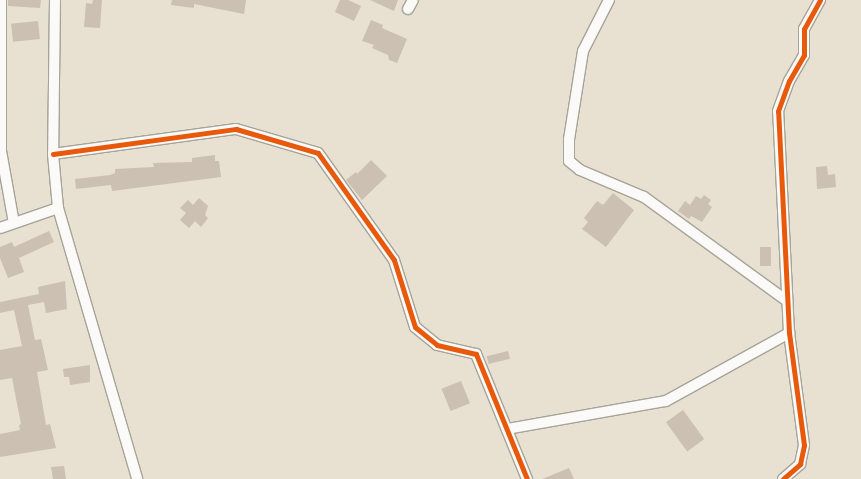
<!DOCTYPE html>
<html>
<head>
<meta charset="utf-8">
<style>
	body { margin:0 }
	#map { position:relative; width:861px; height:479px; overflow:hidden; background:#e8e0d0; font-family:"IM FELL English",serif }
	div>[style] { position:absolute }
	.building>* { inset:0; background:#cbc0b1; transform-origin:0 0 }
	.roads { filter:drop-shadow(1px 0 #a4a499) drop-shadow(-1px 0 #a4a499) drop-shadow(0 1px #a4a499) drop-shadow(0 -1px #a4a499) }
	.minor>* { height:10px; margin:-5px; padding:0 5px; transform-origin:5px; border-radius:5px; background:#fcfaf8 }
	.cycleway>* { height:5px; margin:-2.5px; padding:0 2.5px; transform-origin:2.5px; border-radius:2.5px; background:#e8590c }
	span { translate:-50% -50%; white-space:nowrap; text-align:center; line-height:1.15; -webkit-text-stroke:3.5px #fcf5e5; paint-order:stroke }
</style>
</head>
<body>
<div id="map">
	<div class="building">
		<div style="clip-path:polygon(8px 0,41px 0,40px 8px,8px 6px)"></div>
		<div style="clip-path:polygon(93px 0,102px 0,100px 28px,84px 27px,86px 3px,92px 4px)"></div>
		<div style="clip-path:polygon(172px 0,246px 0,244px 14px,194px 4px,194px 8px,171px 5px)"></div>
		<div style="clip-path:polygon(340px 0,348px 0,361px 6px,354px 21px,335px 12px)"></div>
		<div style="clip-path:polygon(370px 0,398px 0,394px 11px)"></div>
		<div style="clip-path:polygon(371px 20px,383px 25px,382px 28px,407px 39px,397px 63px,389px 60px,388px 55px,372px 48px,374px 45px,362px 41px)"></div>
		<div style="left:38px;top:21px;width:18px;height:27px;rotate:84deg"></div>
		<div style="clip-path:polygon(215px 155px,215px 161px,219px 161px,221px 177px,112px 191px,111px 185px,76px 189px,75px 179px,110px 175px,115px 173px,115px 169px,154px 167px,153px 163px,192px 162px,192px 158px)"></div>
		<div style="clip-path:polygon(371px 160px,387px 176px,362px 200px,346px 180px,356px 172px,357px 174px)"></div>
		<div style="clip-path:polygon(827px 166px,828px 175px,835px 174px,836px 187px,817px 189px,816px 167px)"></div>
		<div style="clip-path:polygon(613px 193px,634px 210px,606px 247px,582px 229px,588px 222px,584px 218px,597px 201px,603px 205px)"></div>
		<div style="clip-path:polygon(704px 195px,711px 200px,708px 204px,712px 207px,702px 222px,691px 216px,689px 219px,678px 211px,685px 201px,690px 205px,696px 196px,701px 199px)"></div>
		<div style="clip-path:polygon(199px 198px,208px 206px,205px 215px,208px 218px,201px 227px,195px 221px,189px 228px,180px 220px,186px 213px,180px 208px,188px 200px,193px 205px)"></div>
		<div style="clip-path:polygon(49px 231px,54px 242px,19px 258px,24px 272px,8px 278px,0 258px,0 247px,12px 242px,14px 247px)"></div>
		<div style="left:760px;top:247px;width:11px;height:19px"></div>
		<div style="clip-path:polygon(65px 281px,67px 309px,46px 313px,44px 302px,28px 305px,35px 340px,41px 339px,48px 370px,37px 372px,46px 425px,50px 424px,56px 448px,0 457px,0 434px,20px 430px,19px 425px,21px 424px,12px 378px,0 380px,0 350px,22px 346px,14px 310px,0 313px,0 302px,39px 294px,38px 287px)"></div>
		<div style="left:508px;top:351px;width:8px;height:22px;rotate:76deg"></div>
		<div style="clip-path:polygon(90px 365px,90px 382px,70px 385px,69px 377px,64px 377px,63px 369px)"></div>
		<div style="left:461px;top:381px;width:24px;height:21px;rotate:68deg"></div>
		<div style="left:683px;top:410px;width:36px;height:21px;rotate:54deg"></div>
		<div style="clip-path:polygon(64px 466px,66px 479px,53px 479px,51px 467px)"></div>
		<div style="clip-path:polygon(569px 468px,574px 479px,542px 479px)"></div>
	</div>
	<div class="roads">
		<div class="minor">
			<div style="left:1px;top:0;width:151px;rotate:90deg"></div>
			<div style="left:1px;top:151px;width:73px;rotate:79.8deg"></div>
			<div style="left:55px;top:0;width:154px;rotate:90.7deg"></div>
			<div style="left:53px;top:154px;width:54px;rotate:84.7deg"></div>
			<div style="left:58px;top:208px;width:282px;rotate:73.7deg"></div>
			<div style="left:609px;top:0;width:57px;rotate:117deg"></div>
			<div style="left:583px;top:51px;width:89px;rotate:99deg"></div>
			<div style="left:569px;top:139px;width:22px;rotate:90deg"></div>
			<div style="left:569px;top:161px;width:14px;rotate:39deg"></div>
			<div style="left:580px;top:170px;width:69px;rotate:22.9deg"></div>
			<div style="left:644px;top:197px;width:177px;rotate:36deg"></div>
			<div style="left:408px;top:9px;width:10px;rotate:-61deg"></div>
			<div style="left:53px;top:154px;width:185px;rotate:-7.8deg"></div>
			<div style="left:236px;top:129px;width:85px;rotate:16.3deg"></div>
			<div style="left:318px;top:153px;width:131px;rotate:54.6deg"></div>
			<div style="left:394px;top:260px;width:70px;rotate:72.6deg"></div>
			<div style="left:415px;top:327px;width:28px;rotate:39deg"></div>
			<div style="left:437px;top:345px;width:40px;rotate:13deg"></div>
			<div style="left:476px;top:354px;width:135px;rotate:67.8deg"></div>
			<div style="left:0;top:228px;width:61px;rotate:-19deg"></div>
			<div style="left:507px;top:429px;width:161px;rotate:-10deg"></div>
			<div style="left:666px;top:401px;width:141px;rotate:-28.9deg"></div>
			<div style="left:783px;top:479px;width:23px;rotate:-41deg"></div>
			<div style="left:800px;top:464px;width:19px;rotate:-78deg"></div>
			<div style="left:804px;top:445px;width:113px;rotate:-97.6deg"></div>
			<div style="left:789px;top:333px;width:222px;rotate:-92.8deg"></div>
			<div style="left:778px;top:111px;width:32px;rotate:-70deg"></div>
			<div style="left:789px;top:81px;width:30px;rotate:-60deg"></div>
			<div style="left:804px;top:55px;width:26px;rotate:-90deg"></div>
			<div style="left:804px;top:29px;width:33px;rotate:-61deg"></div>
		</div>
	</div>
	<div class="cycleway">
		<div style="left:53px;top:154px;width:185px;rotate:-7.8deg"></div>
		<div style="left:236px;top:129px;width:85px;rotate:16.3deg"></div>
		<div style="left:318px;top:153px;width:131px;rotate:54.6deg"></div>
		<div style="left:394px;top:260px;width:70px;rotate:72.6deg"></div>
		<div style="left:415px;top:327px;width:28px;rotate:39deg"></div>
		<div style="left:437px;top:345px;width:40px;rotate:13deg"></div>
		<div style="left:476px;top:354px;width:135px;rotate:67.8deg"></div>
		<div style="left:783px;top:479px;width:23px;rotate:-41deg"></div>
		<div style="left:800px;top:464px;width:19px;rotate:-78deg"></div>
		<div style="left:804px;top:445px;width:113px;rotate:-97.6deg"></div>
		<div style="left:789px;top:333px;width:222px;rotate:-92.8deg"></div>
		<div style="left:778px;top:111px;width:32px;rotate:-70deg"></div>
		<div style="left:789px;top:81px;width:30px;rotate:-60deg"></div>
		<div style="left:804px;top:55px;width:26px;rotate:-90deg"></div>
		<div style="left:804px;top:29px;width:33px;rotate:-61deg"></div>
	</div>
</div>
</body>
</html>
